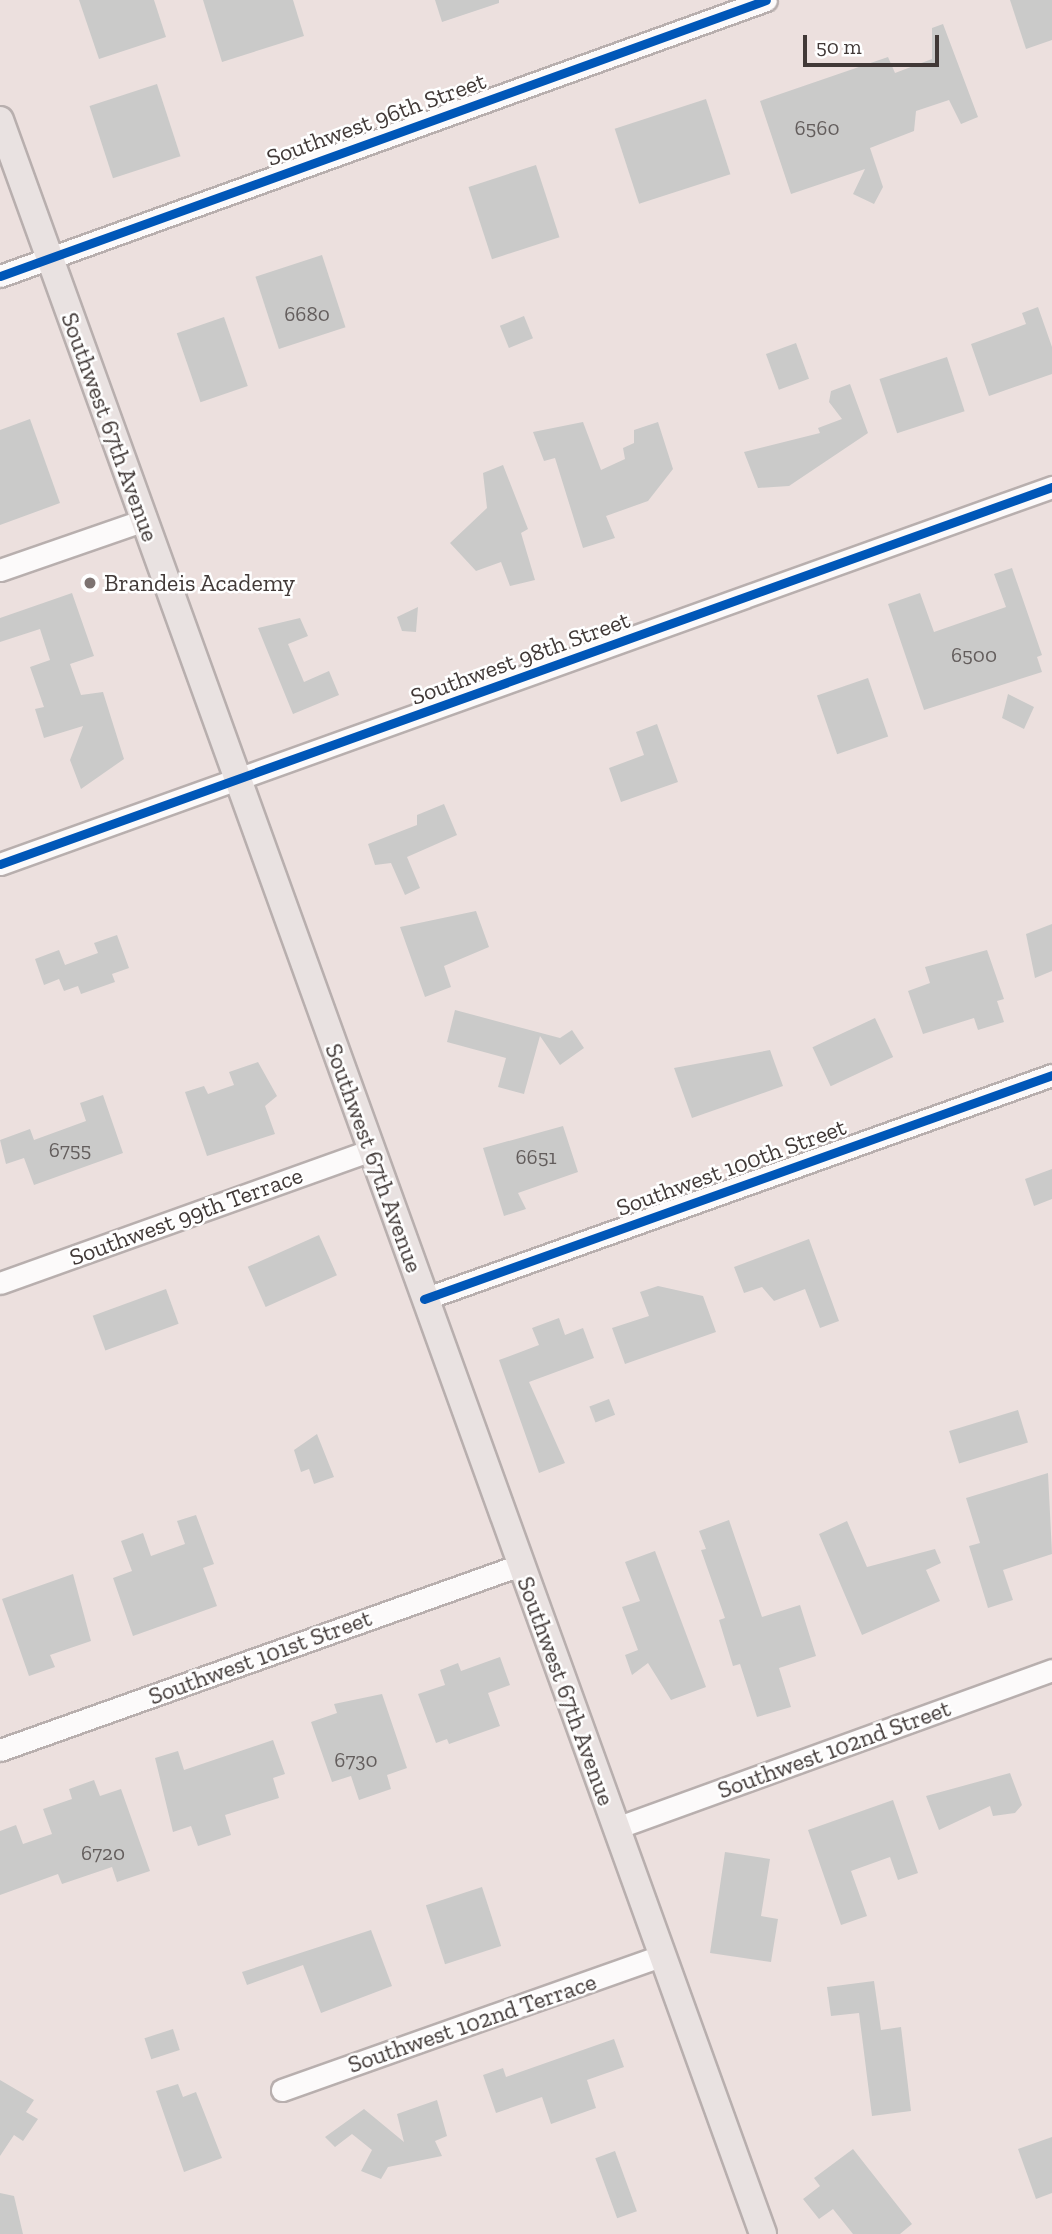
<!DOCTYPE html>
<html>
<head>
<meta charset="utf-8">
<style>
	body { margin:0 }
	#map { position:relative; width:1052px; height:2234px; overflow:hidden; background:#ece0de; font-family:"Zilla Slab",serif }
	div>[style] { position:absolute }
	.building>* { inset:0; background:#cacac9; transform-origin:0 0 }
	.roads { filter:drop-shadow(2px 0 #b8afae) drop-shadow(-2px 0 #b8afae) drop-shadow(0 2px #b8afae) drop-shadow(0 -2px #b8afae) }
	.minor>* { height:21px; margin:-10.5px; padding:0 10.5px; transform-origin:10.5px; border-radius:10.5px; background:#fcfafa }
	.major>* { height:26px; margin:-13px; padding:0 13px; transform-origin:13px; border-radius:13px; background:#e9e2e1 }
	.cycleway>* { height:9px; margin:-4.5px; padding:0 4.5px; transform-origin:4.5px; border-radius:4.5px; background:#0057b8 }
	.dots>* { width:19px; height:19px; translate:-50% -50%; box-sizing:border-box; border:4px solid #fff; border-radius:50% }
	span { translate:-50% -50%; white-space:nowrap; text-align:center; line-height:1.15; -webkit-text-stroke:5px #fff; paint-order:stroke }
	.number-label { font-size:21px; color:#635d5c }
	.number-label span { -webkit-text-stroke-width:0 }
	.street-label { font-size:24px; color:#413937 }
	.poi-label { font-size:24px; color:#413937 }
	.left { translate:0 -50%; text-align:left }
	.scale { position:absolute; left:803px; top:35px; width:136px; height:32px; box-sizing:border-box; border:4px solid #413937; border-top:0; padding-left:9px; font-size:21px; line-height:24px; white-space:nowrap; color:#413937; -webkit-text-stroke:5px #fff; paint-order:stroke }
</style>
</head>
<body>
<div id="map">
	<div class="building">
		<div style="clip-path:polygon(79px 0,154px 0,166px 37px,99px 59px)"></div>
		<div style="clip-path:polygon(203px 0,293px 0,304px 36px,222px 62px)"></div>
		<div style="clip-path:polygon(435px 0,499px 0,499px 3px,442px 22px)"></div>
		<div style="clip-path:polygon(1010px 0,1052px 0,1052px 40px,1026px 49px)"></div>
		<div style="clip-path:polygon(943px 24px,978px 117px,961px 124px,949px 100px,916px 111px,914px 131px,870px 148px,883px 187px,874px 204px,853px 194px,865px 169px,791px 194px,760px 101px,888px 57px,895px 73px,932px 59px,932px 28px)"></div>
		<div style="left:157px;top:84px;width:76px;height:71px;rotate:72deg"></div>
		<div style="left:706px;top:99px;width:79px;height:96px;rotate:72deg"></div>
		<div style="left:536px;top:165px;width:76px;height:71px;rotate:72deg"></div>
		<div style="left:322px;top:255px;width:76px;height:70px;rotate:72deg"></div>
		<div style="clip-path:polygon(1038px 307px,1052px 347px,1052px 374px,989px 396px,971px 344px,1026px 324px,1022px 313px)"></div>
		<div style="left:524px;top:316px;width:24px;height:26px;rotate:68deg"></div>
		<div style="left:224px;top:317px;width:73px;height:50px;rotate:71deg"></div>
		<div style="left:796px;top:343px;width:38px;height:32px;rotate:70deg"></div>
		<div style="left:947px;top:357px;width:57px;height:71px;rotate:72deg"></div>
		<div style="clip-path:polygon(850px 384px,868px 433px,789px 486px,758px 488px,744px 452px,820px 433px,818px 428px,842px 419px,829px 402px,831px 391px)"></div>
		<div style="clip-path:polygon(30px 419px,60px 503px,0 525px,0 430px)"></div>
		<div style="clip-path:polygon(583px 422px,601px 470px,625px 459px,623px 448px,634px 443px,634px 430px,658px 422px,673px 469px,648px 501px,606px 516px,615px 538px,583px 548px,555px 458px,544px 461px,533px 432px)"></div>
		<div style="clip-path:polygon(503px 465px,528px 529px,521px 533px,535px 580px,510px 586px,501px 562px,476px 571px,450px 543px,487px 508px,483px 473px)"></div>
		<div style="clip-path:polygon(1012px 568px,1042px 655px,1037px 657px,1042px 672px,924px 710px,888px 604px,920px 593px,934px 632px,1006px 607px,994px 574px)"></div>
		<div style="clip-path:polygon(72px 593px,94px 656px,70px 664px,81px 695px,103px 692px,124px 759px,81px 789px,70px 760px,83px 726px,44px 738px,35px 709px,44px 707px,30px 667px,50px 660px,40px 629px,0 642px,0 618px)"></div>
		<div style="clip-path:polygon(418px 607px,416px 632px,402px 631px,397px 617px)"></div>
		<div style="clip-path:polygon(300px 618px,308px 636px,288px 644px,304px 682px,329px 671px,339px 695px,293px 714px,258px 628px)"></div>
		<div style="left:868px;top:678px;width:62px;height:54px;rotate:71deg"></div>
		<div style="clip-path:polygon(1008px 694px,1034px 707px,1024px 729px,1002px 718px)"></div>
		<div style="clip-path:polygon(657px 724px,678px 782px,621px 802px,609px 768px,644px 755px,636px 732px)"></div>
		<div style="clip-path:polygon(444px 804px,457px 835px,407px 857px,420px 888px,405px 895px,391px 863px,375px 865px,368px 844px,417px 825px,417px 815px)"></div>
		<div style="clip-path:polygon(476px 911px,489px 947px,444px 966px,451px 987px,425px 997px,400px 927px)"></div>
		<div style="clip-path:polygon(1052px 924px,1052px 971px,1035px 978px,1026px 934px)"></div>
		<div style="clip-path:polygon(117px 935px,129px 968px,112px 974px,115px 982px,81px 994px,78px 986px,64px 991px,59px 979px,44px 985px,35px 959px,59px 950px,65px 965px,98px 953px,94px 943px)"></div>
		<div style="clip-path:polygon(987px 950px,1004px 999px,997px 1001px,1004px 1022px,978px 1030px,974px 1018px,923px 1034px,908px 991px,930px 983px,925px 967px)"></div>
		<div style="clip-path:polygon(455px 1010px,560px 1038px,572px 1030px,584px 1048px,560px 1065px,540px 1036px,524px 1094px,498px 1087px,506px 1058px,447px 1042px)"></div>
		<div style="left:875px;top:1018px;width:43px;height:69px;rotate:65deg"></div>
		<div style="clip-path:polygon(770px 1050px,783px 1086px,692px 1118px,674px 1068px)"></div>
		<div style="clip-path:polygon(258px 1062px,277px 1096px,265px 1106px,275px 1134px,207px 1156px,185px 1092px,204px 1086px,208px 1094px,234px 1085px,229px 1072px)"></div>
		<div style="clip-path:polygon(103px 1095px,123px 1153px,34px 1185px,24px 1158px,6px 1164px,0 1140px,30px 1129px,34px 1140px,86px 1121px,80px 1103px)"></div>
		<div style="clip-path:polygon(563px 1126px,578px 1172px,518px 1193px,526px 1209px,504px 1216px,483px 1148px)"></div>
		<div style="clip-path:polygon(1052px 1169px,1052px 1199px,1034px 1206px,1025px 1179px)"></div>
		<div style="left:319px;top:1235px;width:44px;height:78px;rotate:66deg"></div>
		<div style="clip-path:polygon(809px 1239px,839px 1321px,820px 1328px,805px 1289px,774px 1301px,762px 1287px,744px 1293px,734px 1267px)"></div>
		<div style="clip-path:polygon(658px 1286px,703px 1296px,716px 1332px,625px 1364px,612px 1328px,649px 1316px,640px 1292px)"></div>
		<div style="left:166px;top:1289px;width:37px;height:78px;rotate:70deg"></div>
		<div style="clip-path:polygon(559px 1318px,565px 1335px,583px 1328px,594px 1358px,529px 1382px,565px 1463px,539px 1473px,499px 1360px,539px 1345px,532px 1328px)"></div>
		<div style="left:609px;top:1399px;width:17px;height:21px;rotate:69deg"></div>
		<div style="left:1018px;top:1410px;width:34px;height:72px;rotate:73deg"></div>
		<div style="clip-path:polygon(317px 1434px,334px 1477px,314px 1484px,309px 1469px,301px 1472px,294px 1450px)"></div>
		<div style="clip-path:polygon(1048px 1473px,1052px 1554px,1003px 1570px,1013px 1600px,988px 1608px,969px 1546px,980px 1543px,966px 1498px)"></div>
		<div style="clip-path:polygon(196px 1515px,214px 1564px,203px 1568px,217px 1606px,133px 1636px,113px 1578px,132px 1571px,121px 1541px,143px 1533px,151px 1556px,185px 1544px,177px 1521px)"></div>
		<div style="clip-path:polygon(729px 1520px,762px 1617px,800px 1605px,816px 1656px,779px 1668px,791px 1707px,757px 1717px,740px 1664px,733px 1666px,719px 1620px,725px 1618px,701px 1550px,706px 1549px,699px 1531px)"></div>
		<div style="clip-path:polygon(847px 1521px,867px 1567px,935px 1549px,941px 1563px,926px 1570px,940px 1601px,862px 1635px,819px 1534px)"></div>
		<div style="clip-path:polygon(655px 1551px,706px 1687px,671px 1700px,648px 1663px,632px 1675px,625px 1655px,638px 1650px,622px 1607px,640px 1601px,625px 1562px)"></div>
		<div style="clip-path:polygon(73px 1574px,91px 1641px,50px 1655px,55px 1667px,29px 1676px,2px 1599px)"></div>
		<div style="clip-path:polygon(500px 1657px,510px 1685px,488px 1693px,500px 1726px,449px 1744px,447px 1739px,436px 1743px,418px 1694px,445px 1685px,440px 1670px,458px 1663px,461px 1671px)"></div>
		<div style="clip-path:polygon(382px 1694px,407px 1768px,387px 1775px,391px 1789px,359px 1800px,351px 1776px,332px 1782px,311px 1722px,337px 1713px,334px 1704px)"></div>
		<div style="clip-path:polygon(273px 1740px,285px 1774px,273px 1778px,279px 1798px,225px 1815px,231px 1835px,198px 1846px,191px 1826px,173px 1832px,155px 1758px,178px 1751px,184px 1770px)"></div>
		<div style="clip-path:polygon(1010px 1773px,1022px 1805px,1015px 1813px,993px 1816px,990px 1806px,939px 1830px,926px 1796px)"></div>
		<div style="clip-path:polygon(94px 1780px,100px 1796px,121px 1789px,150px 1871px,117px 1882px,112px 1867px,62px 1884px,58px 1874px,0 1895px,0 1831px,16px 1825px,23px 1844px,52px 1834px,43px 1809px,72px 1799px,69px 1789px)"></div>
		<div style="clip-path:polygon(893px 1800px,918px 1873px,898px 1880px,890px 1857px,851px 1871px,867px 1916px,841px 1925px,808px 1830px)"></div>
		<div style="clip-path:polygon(725px 1852px,770px 1859px,761px 1916px,778px 1919px,771px 1962px,710px 1953px)"></div>
		<div style="left:482px;top:1887px;width:62px;height:59px;rotate:72deg"></div>
		<div style="clip-path:polygon(371px 1930px,392px 1986px,321px 2013px,303px 1965px,247px 1985px,242px 1972px)"></div>
		<div style="clip-path:polygon(874px 1981px,881px 2030px,901px 2027px,911px 2111px,872px 2116px,859px 2013px,831px 2016px,827px 1987px)"></div>
		<div style="left:173px;top:2029px;width:22px;height:30px;rotate:72deg"></div>
		<div style="clip-path:polygon(614px 2039px,624px 2067px,587px 2080px,596px 2108px,551px 2124px,542px 2097px,496px 2113px,483px 2075px,503px 2068px,506px 2077px)"></div>
		<div style="clip-path:polygon(0 2080px,34px 2100px,26px 2112px,38px 2119px,23px 2141px,14px 2135px,0 2156px)"></div>
		<div style="clip-path:polygon(178px 2084px,183px 2097px,196px 2092px,222px 2158px,184px 2172px,156px 2091px)"></div>
		<div style="clip-path:polygon(437px 2100px,447px 2136px,435px 2141px,442px 2156px,388px 2167px,381px 2179px,361px 2171px,372px 2150px,352px 2134px,335px 2147px,325px 2137px,364px 2109px,404px 2142px,397px 2114px)"></div>
		<div style="clip-path:polygon(1052px 2137px,1052px 2193px,1036px 2199px,1018px 2149px)"></div>
		<div style="clip-path:polygon(853px 2149px,912px 2224px,900px 2234px,853px 2234px,833px 2209px,819px 2219px,803px 2199px,820px 2186px,814px 2178px)"></div>
		<div style="left:615px;top:2151px;width:64px;height:21px;rotate:70deg"></div>
		<div style="clip-path:polygon(0 2193px,14px 2196px,23px 2234px,0 2234px)"></div>
	</div>
	<div class="roads">
		<div class="minor">
			<div style="left:0;top:276px;width:814px;rotate:-19.81deg"></div>
			<div style="left:0;top:570px;width:152px;rotate:-19.1deg"></div>
			<div style="left:0;top:864px;width:1118px;rotate:-19.72deg"></div>
			<div style="left:0;top:1283px;width:394px;rotate:-19.7deg"></div>
			<div style="left:424px;top:1299px;width:667px;rotate:-19.63deg"></div>
			<div style="left:0;top:1750px;width:552px;rotate:-19.58deg"></div>
			<div style="left:616px;top:1828px;width:464px;rotate:-19.9deg"></div>
			<div style="left:282px;top:2090px;width:402px;rotate:-19.5deg"></div>
		</div>
		<div class="major">
			<div style="left:0;top:120px;width:2247px;rotate:70.15deg"></div>
		</div>
	</div>
	<div class="cycleway">
		<div style="left:0;top:276px;width:814px;rotate:-19.81deg"></div>
		<div style="left:0;top:864px;width:1118px;rotate:-19.72deg"></div>
		<div style="left:424px;top:1299px;width:667px;rotate:-19.63deg"></div>
	</div>
	<div class="dots">
		<div style="left:90px;top:583px;background:#7d7371"></div>
	</div>
	<div class="number-label">
		<span style="left:817px;top:128px">6560</span>
		<span style="left:307px;top:314px">6680</span>
		<span style="left:974px;top:655px">6500</span>
		<span style="left:70px;top:1150px">6755</span>
		<span style="left:536px;top:1157px">6651</span>
		<span style="left:356px;top:1760px">6730</span>
		<span style="left:103px;top:1853px">6720</span>
	</div>
	<div class="street-label">
		<span style="left:376px;top:119px;rotate:-20deg">Southwest 96th Street</span>
		<span style="left:110px;top:427px;rotate:70deg">Southwest 67th Avenue</span>
		<span style="left:520px;top:658px;rotate:-20deg">Southwest 98th Street</span>
		<span style="left:374px;top:1158px;rotate:70deg">Southwest 67th Avenue</span>
		<span style="left:731px;top:1167px;rotate:-20deg">Southwest 100th Street</span>
		<span style="left:186px;top:1216px;rotate:-20deg">Southwest 99th Terrace</span>
		<span style="left:260px;top:1657px;rotate:-20deg">Southwest 101st Street</span>
		<span style="left:566px;top:1691px;rotate:70deg">Southwest 67th Avenue</span>
		<span style="left:834px;top:1749px;rotate:-20deg">Southwest 102nd Street</span>
		<span style="left:472px;top:2023px;rotate:-19deg">Southwest 102nd Terrace</span>
	</div>
	<div class="poi-label">
		<span class="left" style="left:104px;top:583px">Brandeis Academy</span>
	</div>
	<div class="scale">50 m</div>
</div>
</body>
</html>
